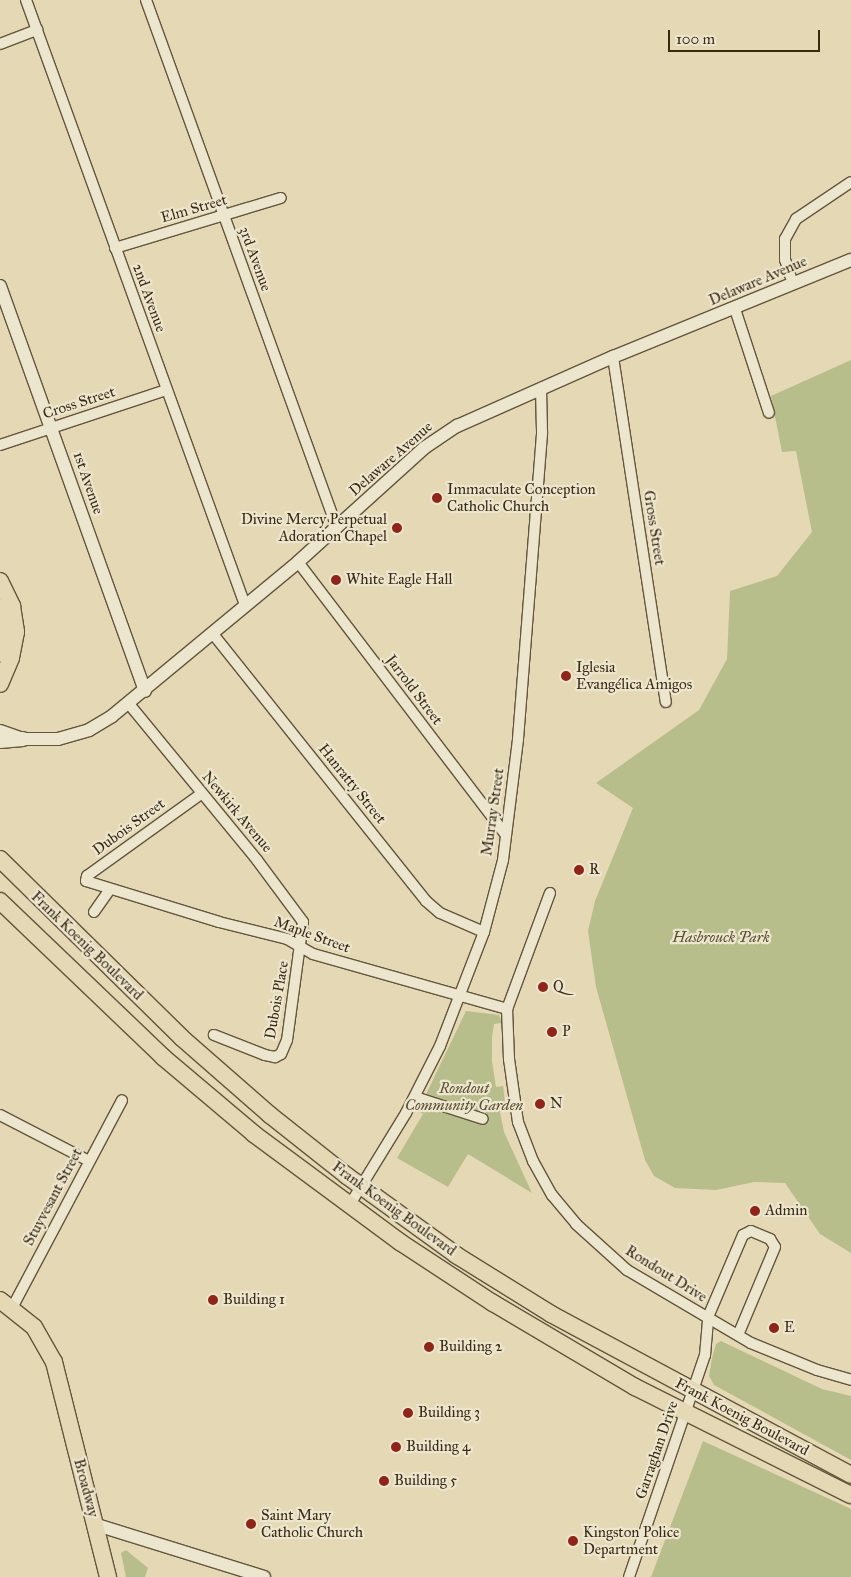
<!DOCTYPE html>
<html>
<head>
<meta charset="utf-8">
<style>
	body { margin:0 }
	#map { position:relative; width:851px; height:1577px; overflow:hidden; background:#e4d8b5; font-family:"IM FELL Great Primer",serif }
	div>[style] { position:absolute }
	.green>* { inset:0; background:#b8be8b }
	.roads { filter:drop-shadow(1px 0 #64553c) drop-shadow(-1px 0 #64553c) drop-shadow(0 1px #64553c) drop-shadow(0 -1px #64553c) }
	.minor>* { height:10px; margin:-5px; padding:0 5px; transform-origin:5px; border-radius:5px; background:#ede6cf }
	.tertiary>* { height:12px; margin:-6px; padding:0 6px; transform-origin:6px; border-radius:6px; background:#ede6cf }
	.secondary>* { height:14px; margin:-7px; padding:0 7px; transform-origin:7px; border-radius:7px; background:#ede6cf }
	.primary>* { height:16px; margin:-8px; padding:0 8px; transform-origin:8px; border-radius:8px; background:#e4d8b5 }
	.trunk>* { height:16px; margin:-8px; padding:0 8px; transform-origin:8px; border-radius:8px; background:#e4d8b5 }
	.dots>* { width:14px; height:14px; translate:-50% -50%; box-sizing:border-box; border:2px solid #ede6cf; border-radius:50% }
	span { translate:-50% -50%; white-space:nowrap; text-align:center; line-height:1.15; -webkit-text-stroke:4.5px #ede6cf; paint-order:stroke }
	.street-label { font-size:15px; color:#3a2913 }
	.poi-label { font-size:15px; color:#3a2913 }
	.left { translate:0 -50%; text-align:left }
	.right { translate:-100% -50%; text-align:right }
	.park-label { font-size:15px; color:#5a4e31; font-style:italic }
	.scale { position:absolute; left:668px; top:30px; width:152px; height:22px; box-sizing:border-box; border:2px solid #3a2913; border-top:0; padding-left:6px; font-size:15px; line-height:18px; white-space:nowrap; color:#3a2913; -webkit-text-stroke:4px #ede6cf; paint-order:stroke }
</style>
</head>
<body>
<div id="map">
	<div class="green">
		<div style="clip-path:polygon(851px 360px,851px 1253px,820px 1234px,785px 1183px,754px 1182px,716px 1190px,675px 1188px,654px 1176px,645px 1160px,596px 987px,588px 931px,595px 901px,633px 808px,596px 783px,699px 710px,727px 659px,730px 591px,777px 576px,812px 532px,796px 451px,782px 452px,771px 396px)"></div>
		<div style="clip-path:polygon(466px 1011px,499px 1015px,502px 1023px,494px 1024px,492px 1037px,492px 1061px,496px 1087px,503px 1086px,506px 1110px,500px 1112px,504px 1132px,532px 1193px,468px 1154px,448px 1187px,397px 1158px,423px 1114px,418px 1111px)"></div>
		<div style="clip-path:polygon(721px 1341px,822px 1389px,851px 1396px,851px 1460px,714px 1385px,709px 1376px,712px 1358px,716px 1344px)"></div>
		<div style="clip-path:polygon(703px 1441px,851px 1509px,851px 1577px,651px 1577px)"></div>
		<div style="clip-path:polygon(126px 1550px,148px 1568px,145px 1577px,126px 1577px,121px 1553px)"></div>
	</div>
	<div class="roads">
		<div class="minor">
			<div style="left:26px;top:0;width:643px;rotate:70.1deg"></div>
			<div style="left:146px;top:0;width:561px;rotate:70.11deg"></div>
			<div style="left:0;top:44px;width:40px;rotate:-21deg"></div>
			<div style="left:115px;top:248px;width:173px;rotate:-16.8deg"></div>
			<div style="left:793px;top:284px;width:25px;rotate:-108deg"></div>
			<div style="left:785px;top:260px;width:21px;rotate:-90deg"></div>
			<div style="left:785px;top:239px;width:23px;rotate:-61deg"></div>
			<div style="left:796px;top:219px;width:66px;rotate:-33.9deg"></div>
			<div style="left:735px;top:309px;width:109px;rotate:71.9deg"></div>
			<div style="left:613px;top:357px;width:349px;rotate:81.3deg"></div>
			<div style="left:0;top:445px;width:175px;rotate:-18.3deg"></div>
			<div style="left:298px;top:562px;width:343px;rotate:52.7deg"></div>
			<div style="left:213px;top:634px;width:342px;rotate:51.4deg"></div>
			<div style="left:426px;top:901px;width:18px;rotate:41deg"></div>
			<div style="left:440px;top:913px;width:48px;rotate:23.4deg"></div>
			<div style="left:129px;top:704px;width:202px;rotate:50.6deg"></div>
			<div style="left:257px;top:860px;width:77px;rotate:53.4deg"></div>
			<div style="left:303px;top:922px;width:119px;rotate:97.7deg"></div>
			<div style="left:287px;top:1040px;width:15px;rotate:113deg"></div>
			<div style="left:281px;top:1054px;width:7px;rotate:153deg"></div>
			<div style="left:275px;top:1057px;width:10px;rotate:-169deg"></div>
			<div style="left:265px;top:1055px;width:55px;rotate:-158.6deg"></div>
			<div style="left:201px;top:794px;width:140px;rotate:144.3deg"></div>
			<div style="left:87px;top:876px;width:5px;rotate:101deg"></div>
			<div style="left:86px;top:881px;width:139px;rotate:17.1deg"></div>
			<div style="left:219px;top:922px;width:70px;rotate:14deg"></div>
			<div style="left:287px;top:939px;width:30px;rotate:30deg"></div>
			<div style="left:313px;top:954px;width:202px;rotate:15.8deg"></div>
			<div style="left:550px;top:893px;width:124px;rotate:110.3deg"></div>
			<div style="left:507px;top:1009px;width:50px;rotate:87.7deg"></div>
			<div style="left:509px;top:1059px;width:64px;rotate:81.9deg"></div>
			<div style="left:518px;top:1122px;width:42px;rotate:69deg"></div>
			<div style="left:533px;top:1161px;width:39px;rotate:61deg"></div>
			<div style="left:552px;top:1195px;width:38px;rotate:50deg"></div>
			<div style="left:576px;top:1224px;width:69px;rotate:42deg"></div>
			<div style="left:627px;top:1270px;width:144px;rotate:30.5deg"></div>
			<div style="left:751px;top:1343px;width:71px;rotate:22.2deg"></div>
			<div style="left:817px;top:1370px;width:35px;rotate:16deg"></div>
			<div style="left:94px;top:912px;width:28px;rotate:-55deg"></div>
			<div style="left:415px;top:1097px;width:71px;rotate:17.9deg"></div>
			<div style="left:0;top:1115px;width:100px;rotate:27.3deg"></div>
			<div style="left:349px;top:1206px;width:109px;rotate:-58.5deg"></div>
			<div style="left:406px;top:1113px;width:75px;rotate:-63.1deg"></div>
			<div style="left:440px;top:1046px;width:122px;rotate:-68.9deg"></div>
			<div style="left:484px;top:932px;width:74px;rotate:-75.2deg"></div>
			<div style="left:503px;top:860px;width:122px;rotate:-82.9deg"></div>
			<div style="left:518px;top:739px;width:308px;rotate:-85.5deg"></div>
			<div style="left:542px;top:432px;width:44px;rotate:-91.3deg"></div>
			<div style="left:12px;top:1308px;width:235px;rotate:-62.1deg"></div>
			<div style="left:629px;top:1577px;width:235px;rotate:-71.1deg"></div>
			<div style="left:705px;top:1355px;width:38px;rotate:-85deg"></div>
			<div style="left:708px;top:1317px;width:89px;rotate:-66.9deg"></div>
			<div style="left:743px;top:1235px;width:9px;rotate:-27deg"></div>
			<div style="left:751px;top:1231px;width:21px;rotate:23deg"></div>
			<div style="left:770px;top:1239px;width:9px;rotate:58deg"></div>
			<div style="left:775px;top:1247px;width:95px;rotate:112.8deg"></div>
		</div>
		<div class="tertiary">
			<div style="left:0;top:286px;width:430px;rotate:70.3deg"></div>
			<div style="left:0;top:731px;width:24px;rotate:19deg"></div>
			<div style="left:23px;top:739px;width:35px"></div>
			<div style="left:58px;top:739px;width:32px;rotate:-16deg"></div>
			<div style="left:89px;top:730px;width:27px;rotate:-31deg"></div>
			<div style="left:112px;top:716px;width:241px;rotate:-39.6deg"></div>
			<div style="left:298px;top:562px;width:170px;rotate:-42.1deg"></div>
			<div style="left:424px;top:448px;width:40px;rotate:-34deg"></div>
			<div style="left:457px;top:426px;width:171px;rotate:-23.9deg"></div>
			<div style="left:613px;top:357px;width:257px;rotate:-22.2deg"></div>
			<div style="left:97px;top:1525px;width:175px;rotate:17.3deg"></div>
		</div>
		<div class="secondary">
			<div style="left:0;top:741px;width:23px;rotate:-5deg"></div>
		</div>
		<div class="primary">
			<div style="left:0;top:581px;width:28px;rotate:64deg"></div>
			<div style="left:12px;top:606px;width:26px;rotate:81deg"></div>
			<div style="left:16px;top:632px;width:26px;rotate:101deg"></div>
			<div style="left:11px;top:658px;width:28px;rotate:113deg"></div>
			<div style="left:0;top:608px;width:24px;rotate:81deg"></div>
			<div style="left:4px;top:632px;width:22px;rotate:100deg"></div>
			<div style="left:0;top:859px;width:255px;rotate:44.5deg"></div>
			<div style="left:182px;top:1038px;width:117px;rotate:41.2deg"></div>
			<div style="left:270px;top:1115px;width:98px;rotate:38.4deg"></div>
			<div style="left:347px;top:1176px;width:135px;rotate:35.9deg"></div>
			<div style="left:456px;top:1255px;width:112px;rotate:31.8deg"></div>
			<div style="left:551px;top:1314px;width:340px;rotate:28.2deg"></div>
			<div style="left:0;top:901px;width:226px;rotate:43.7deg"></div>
			<div style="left:163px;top:1057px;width:119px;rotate:40.2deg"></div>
			<div style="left:254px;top:1134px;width:182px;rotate:36.5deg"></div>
			<div style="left:400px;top:1242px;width:111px;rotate:33.3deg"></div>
			<div style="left:493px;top:1303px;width:165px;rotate:30.6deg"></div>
			<div style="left:635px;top:1387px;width:241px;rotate:26.6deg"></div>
		</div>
		<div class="trunk">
			<div style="left:0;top:1300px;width:43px;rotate:38.5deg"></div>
			<div style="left:34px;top:1327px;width:40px;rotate:60.3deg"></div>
			<div style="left:54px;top:1362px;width:222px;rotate:75.9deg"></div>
		</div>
	</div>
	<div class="dots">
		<div style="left:437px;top:498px;background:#8f2418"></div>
		<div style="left:397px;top:528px;background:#8f2418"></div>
		<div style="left:336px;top:580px;background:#8f2418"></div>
		<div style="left:566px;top:676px;background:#8f2418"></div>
		<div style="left:579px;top:870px;background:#8f2418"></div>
		<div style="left:543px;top:987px;background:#8f2418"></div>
		<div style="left:552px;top:1032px;background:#8f2418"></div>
		<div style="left:540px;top:1104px;background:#8f2418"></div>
		<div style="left:755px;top:1211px;background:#8f2418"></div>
		<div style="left:213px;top:1300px;background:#8f2418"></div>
		<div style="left:774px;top:1328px;background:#8f2418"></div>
		<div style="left:429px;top:1347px;background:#8f2418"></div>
		<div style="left:408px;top:1413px;background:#8f2418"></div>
		<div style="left:396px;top:1447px;background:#8f2418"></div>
		<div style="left:384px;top:1481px;background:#8f2418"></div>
		<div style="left:251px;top:1524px;background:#8f2418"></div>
		<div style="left:573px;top:1541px;background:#8f2418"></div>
	</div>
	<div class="street-label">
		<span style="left:194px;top:209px;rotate:-16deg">Elm Street</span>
		<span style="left:255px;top:259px;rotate:70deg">3rd Avenue</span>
		<span style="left:758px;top:281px;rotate:-23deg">Delaware Avenue</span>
		<span style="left:149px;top:298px;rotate:70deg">2nd Avenue</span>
		<span style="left:79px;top:403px;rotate:-18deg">Cross Street</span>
		<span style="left:391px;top:459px;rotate:-41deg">Delaware Avenue</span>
		<span style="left:88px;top:483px;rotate:71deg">1st Avenue</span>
		<span style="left:654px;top:528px;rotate:81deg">Gross Street</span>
		<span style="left:414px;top:690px;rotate:53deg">Jarrold Street</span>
		<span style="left:352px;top:784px;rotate:51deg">Hanratty Street</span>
		<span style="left:237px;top:812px;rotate:50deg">Newkirk Avenue</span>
		<span style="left:493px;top:812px;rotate:-82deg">Murray Street</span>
		<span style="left:129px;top:827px;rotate:-36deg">Dubois Street</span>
		<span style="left:312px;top:935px;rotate:20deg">Maple Street</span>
		<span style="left:87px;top:946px;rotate:44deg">Frank Koenig Boulevard</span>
		<span style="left:277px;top:1000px;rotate:-80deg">Dubois Place</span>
		<span style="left:53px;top:1197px;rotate:-62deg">Stuyvesant Street</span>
		<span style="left:394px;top:1209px;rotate:36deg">Frank Koenig Boulevard</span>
		<span style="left:666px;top:1274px;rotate:32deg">Rondout Drive</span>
		<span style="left:742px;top:1417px;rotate:28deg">Frank Koenig Boulevard</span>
		<span style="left:657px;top:1450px;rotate:-71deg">Garraghan Drive</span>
		<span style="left:86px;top:1488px;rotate:75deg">Broadway</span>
	</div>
	<div class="poi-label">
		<span class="left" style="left:447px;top:498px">Immaculate Conception<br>Catholic Church</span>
		<span class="right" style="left:387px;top:528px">Divine Mercy Perpetual<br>Adoration Chapel</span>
		<span class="left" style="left:346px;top:580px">White Eagle Hall</span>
		<span class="left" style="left:576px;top:676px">Iglesia<br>Evangélica Amigos</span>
		<span class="left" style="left:589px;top:870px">R</span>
		<span class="left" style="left:553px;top:987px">Q</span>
		<span class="left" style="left:562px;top:1032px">P</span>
		<span class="left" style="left:550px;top:1104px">N</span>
		<span class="left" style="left:765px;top:1211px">Admin</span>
		<span class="left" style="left:223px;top:1300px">Building 1</span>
		<span class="left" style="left:784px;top:1328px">E</span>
		<span class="left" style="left:439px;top:1347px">Building 2</span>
		<span class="left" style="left:418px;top:1413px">Building 3</span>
		<span class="left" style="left:406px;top:1447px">Building 4</span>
		<span class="left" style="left:394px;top:1481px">Building 5</span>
		<span class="left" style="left:261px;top:1524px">Saint Mary<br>Catholic Church</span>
		<span class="left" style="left:583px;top:1541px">Kingston Police<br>Department</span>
	</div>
	<div class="park-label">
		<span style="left:721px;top:938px">Hasbrouck Park</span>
		<span style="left:464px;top:1097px">Rondout<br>Community Garden</span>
	</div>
	<div class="scale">100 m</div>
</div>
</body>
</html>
